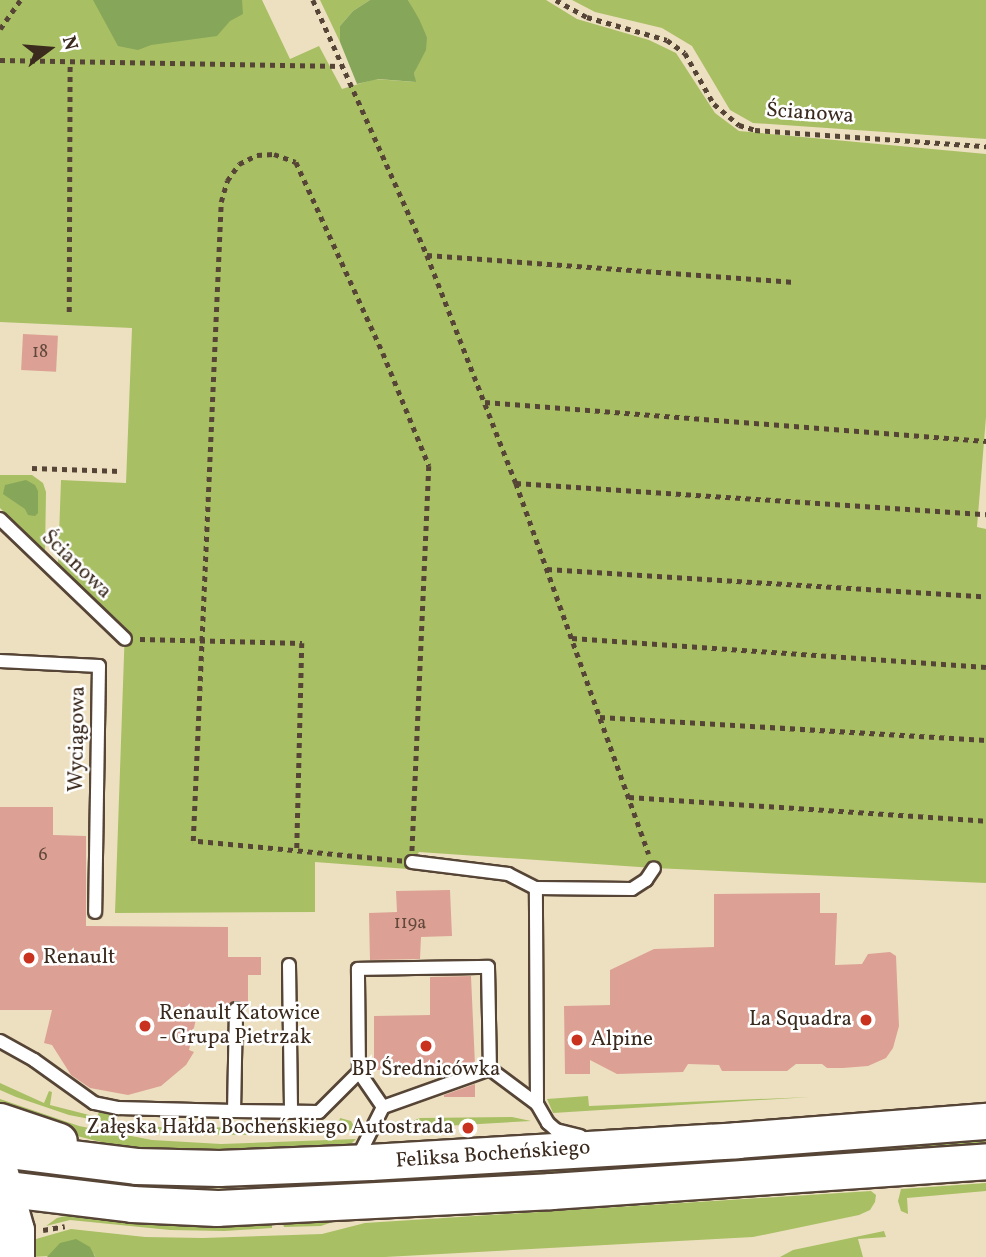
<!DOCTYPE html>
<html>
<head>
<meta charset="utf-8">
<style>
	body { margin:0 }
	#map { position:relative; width:986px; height:1257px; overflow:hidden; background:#ede0c0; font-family:Vollkorn,serif }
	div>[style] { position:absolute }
	.green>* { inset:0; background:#a8bf64 }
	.forest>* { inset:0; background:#86a65a }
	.building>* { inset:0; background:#dca194; transform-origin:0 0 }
	.path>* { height:4.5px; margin-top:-2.25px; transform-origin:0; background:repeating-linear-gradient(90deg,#564536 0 5px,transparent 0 10px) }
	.roads { filter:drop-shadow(2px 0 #564536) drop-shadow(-2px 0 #564536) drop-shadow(0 2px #564536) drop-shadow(0 -2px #564536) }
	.service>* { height:12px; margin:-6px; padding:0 6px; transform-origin:6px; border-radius:6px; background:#fff }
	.secondary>* { height:35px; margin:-17.5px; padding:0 17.5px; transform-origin:17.5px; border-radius:17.5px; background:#fff }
	.dots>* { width:19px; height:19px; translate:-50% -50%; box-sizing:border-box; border:4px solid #fff; border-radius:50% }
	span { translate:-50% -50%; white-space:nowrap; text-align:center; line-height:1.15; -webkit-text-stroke:5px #fff; paint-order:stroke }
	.number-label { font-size:18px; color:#63483c }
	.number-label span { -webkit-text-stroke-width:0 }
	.street-label { font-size:21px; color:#3b2a1e }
	.poi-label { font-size:21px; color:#3b2a1e }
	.left { translate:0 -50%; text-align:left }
	.right { translate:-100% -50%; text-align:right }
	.north { position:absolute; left:14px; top:14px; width:70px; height:70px; -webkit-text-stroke:5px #fff; paint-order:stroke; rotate:74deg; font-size:19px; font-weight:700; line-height:28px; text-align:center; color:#3b2a1e }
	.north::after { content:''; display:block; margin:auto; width:24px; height:32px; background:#3b2a1e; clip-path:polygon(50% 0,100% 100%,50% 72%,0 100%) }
</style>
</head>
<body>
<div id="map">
	<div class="green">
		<div style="clip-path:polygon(0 0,262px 0,290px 59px,319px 46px,342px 89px,375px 79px,415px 82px,414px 73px,427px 37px,408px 0,546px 0,577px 19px,649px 40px,676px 53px,715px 113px,739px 131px,986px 154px,986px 417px,977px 527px,986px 529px,986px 883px,654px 868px,419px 852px,408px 869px,315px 862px,315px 912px,115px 913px,125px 627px,58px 564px,61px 480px,126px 483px,132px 328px,0 322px)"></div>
		<div style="clip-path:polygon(320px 0,370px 0,353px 11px,340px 26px,340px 42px)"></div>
		<div style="clip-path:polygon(572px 0,986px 0,986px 139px,753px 123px,730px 110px,692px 46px,662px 28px,595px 12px)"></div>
		<div style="clip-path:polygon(0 475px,32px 475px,43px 483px,46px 492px,45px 553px,0 508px)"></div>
		<div style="clip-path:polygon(0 1083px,44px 1103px,49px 1091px,52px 1092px,50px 1105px,97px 1117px,99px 1112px,111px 1115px,112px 1121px,168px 1128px,167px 1134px,69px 1115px,16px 1097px,0 1090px)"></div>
		<div style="clip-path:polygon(588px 1096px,589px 1106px,810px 1097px,553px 1113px,547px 1099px)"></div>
		<div style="clip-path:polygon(0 1099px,79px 1126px,152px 1140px,221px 1144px,356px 1139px,348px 1147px,180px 1154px,105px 1143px,53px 1130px,0 1110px)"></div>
		<div style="clip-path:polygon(512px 1117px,531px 1121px,392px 1129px,420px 1118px)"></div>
		<div style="clip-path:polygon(340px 1118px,351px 1121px,356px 1130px,259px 1135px,174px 1134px,174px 1128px,338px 1126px)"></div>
		<div style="clip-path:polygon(986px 1133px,986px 1142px,936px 1151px,222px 1195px,33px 1178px,184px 1189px,275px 1188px)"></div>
		<div style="clip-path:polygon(986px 1183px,986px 1191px,907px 1198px,908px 1214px,901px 1211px,898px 1201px,901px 1189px)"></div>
		<div style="clip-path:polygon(871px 1191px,876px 1195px,875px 1202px,870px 1210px,859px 1215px,753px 1237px,385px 1257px,95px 1257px,94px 1254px,29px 1257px,29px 1248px,36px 1239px,71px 1229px,145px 1237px,203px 1238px,322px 1234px,365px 1223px)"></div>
		<div style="clip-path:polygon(359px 1213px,321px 1226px,284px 1227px,283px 1224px,272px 1224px,272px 1228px,224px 1231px,170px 1230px,70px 1220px,46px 1226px,57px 1218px,74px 1214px)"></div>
		<div style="clip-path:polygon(884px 1231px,886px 1237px,858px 1239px,863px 1257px,780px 1257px,793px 1250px)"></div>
	</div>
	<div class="forest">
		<div style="clip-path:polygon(93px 0,242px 0,243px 14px,230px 21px,217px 36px,151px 45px,138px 50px,118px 46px)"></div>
		<div style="clip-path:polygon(370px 0,408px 0,419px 19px,427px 37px,426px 50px,414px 73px,416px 82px,378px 79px,357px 84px,340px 42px,340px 26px,353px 11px)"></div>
		<div style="clip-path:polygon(26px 480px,35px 485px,38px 491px,38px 513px,35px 516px,28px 515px,25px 509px,3px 494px,5px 485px)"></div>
		<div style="clip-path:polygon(76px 1239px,90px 1247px,95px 1257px,47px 1257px,60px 1243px)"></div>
	</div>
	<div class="building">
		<div style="left:23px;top:334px;width:35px;height:36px;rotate:3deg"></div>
		<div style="clip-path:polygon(0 807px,53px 807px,53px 835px,86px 836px,86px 926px,228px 927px,228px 957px,261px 957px,261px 975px,248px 975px,248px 1004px,231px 1002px,228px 1004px,227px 1019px,196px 1019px,189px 1050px,194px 1052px,186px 1065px,161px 1086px,128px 1095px,90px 1088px,71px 1075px,52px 1045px,44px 1043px,52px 1010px,0 1010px)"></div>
		<div style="clip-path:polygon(450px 890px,452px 936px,421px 937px,420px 959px,370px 960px,369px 913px,397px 912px,396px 891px)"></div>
		<div style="clip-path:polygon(820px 893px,820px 913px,837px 913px,835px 965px,862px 964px,868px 954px,890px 952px,896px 956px,899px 1026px,893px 1048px,886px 1058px,868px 1066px,843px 1068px,827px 1068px,822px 1064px,796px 1064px,787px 1071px,722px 1071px,719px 1065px,688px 1064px,683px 1072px,617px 1074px,590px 1060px,590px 1074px,565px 1074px,564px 1006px,610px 1005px,610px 970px,654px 949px,714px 947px,714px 894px)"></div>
		<div style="clip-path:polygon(471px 976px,475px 1065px,443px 1076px,443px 1070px,374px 1070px,374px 1016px,430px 1015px,430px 977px)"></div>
		<div style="clip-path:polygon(475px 1084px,475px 1097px,444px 1097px,444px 1095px)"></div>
	</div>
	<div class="path">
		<div style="left:313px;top:0;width:279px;rotate:65.9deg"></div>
		<div style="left:427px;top:255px;width:245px;rotate:68.7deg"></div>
		<div style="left:516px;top:483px;width:394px;rotate:70.3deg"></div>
		<div style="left:556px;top:0;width:35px;rotate:29deg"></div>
		<div style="left:587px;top:17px;width:83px;rotate:16deg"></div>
		<div style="left:667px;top:40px;width:22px;rotate:36deg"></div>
		<div style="left:685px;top:53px;width:59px;rotate:60.4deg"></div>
		<div style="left:714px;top:104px;width:33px;rotate:40deg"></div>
		<div style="left:739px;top:125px;width:17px;rotate:17deg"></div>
		<div style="left:755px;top:130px;width:232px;rotate:4deg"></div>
		<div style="left:0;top:29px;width:35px;rotate:-55deg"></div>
		<div style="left:0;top:60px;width:343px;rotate:1deg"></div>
		<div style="left:274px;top:154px;width:23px;rotate:20deg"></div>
		<div style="left:296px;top:162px;width:210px;rotate:65.5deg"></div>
		<div style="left:383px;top:353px;width:122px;rotate:67.8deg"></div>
		<div style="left:429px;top:466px;width:396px;rotate:92.5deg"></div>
		<div style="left:412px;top:862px;width:220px;rotate:-174.5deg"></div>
		<div style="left:193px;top:841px;width:640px;rotate:-87.49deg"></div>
		<div style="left:221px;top:202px;width:22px;rotate:-74deg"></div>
		<div style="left:227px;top:181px;width:21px;rotate:-55deg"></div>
		<div style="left:239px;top:164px;width:20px;rotate:-27deg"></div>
		<div style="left:257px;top:155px;width:17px;rotate:-3deg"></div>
		<div style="left:427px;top:255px;width:368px;rotate:4.2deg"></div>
		<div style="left:69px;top:312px;width:250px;rotate:-89.8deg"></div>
		<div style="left:485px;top:402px;width:503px;rotate:4.45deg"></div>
		<div style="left:32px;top:468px;width:89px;rotate:1.9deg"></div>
		<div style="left:516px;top:483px;width:471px;rotate:3.8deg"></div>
		<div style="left:547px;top:569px;width:440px;rotate:3.6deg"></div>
		<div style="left:572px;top:638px;width:415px;rotate:4deg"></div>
		<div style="left:140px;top:639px;width:162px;rotate:1.4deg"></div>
		<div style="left:302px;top:643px;width:207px;rotate:91.4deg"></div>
		<div style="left:600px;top:717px;width:387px;rotate:3.4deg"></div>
		<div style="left:629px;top:797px;width:358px;rotate:3.8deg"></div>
		<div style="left:43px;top:1230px;width:22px;rotate:-10deg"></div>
	</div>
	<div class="roads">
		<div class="service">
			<div style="left:0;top:519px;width:173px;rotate:43.8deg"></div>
			<div style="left:0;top:661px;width:99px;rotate:2.9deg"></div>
			<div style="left:99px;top:666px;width:246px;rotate:90.9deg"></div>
			<div style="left:412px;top:862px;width:97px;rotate:7.1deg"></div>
			<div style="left:508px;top:874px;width:31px;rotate:27deg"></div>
			<div style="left:289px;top:965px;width:147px;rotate:89.2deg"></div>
			<div style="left:236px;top:1009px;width:102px;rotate:91.1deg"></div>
			<div style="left:234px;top:1111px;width:85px;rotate:0.7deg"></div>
			<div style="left:319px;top:1112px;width:57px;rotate:-45deg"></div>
			<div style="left:359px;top:1072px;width:42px;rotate:55.6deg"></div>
			<div style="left:0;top:1041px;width:39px;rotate:29deg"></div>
			<div style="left:34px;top:1060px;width:74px;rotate:35.6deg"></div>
			<div style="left:94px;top:1103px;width:25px;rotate:12deg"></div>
			<div style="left:118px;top:1108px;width:116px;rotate:1.5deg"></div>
			<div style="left:359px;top:1072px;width:103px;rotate:-90.6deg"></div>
			<div style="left:358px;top:969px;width:130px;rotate:-0.9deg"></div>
			<div style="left:488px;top:967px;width:102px;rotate:88.9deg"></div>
			<div style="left:537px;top:1104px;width:216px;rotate:-90.3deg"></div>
			<div style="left:536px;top:888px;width:96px;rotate:0.6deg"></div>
			<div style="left:632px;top:889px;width:17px;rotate:-33deg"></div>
			<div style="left:646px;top:880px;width:14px;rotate:-56deg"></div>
			<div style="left:358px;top:1157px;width:56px;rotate:-63.4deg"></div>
			<div style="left:383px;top:1107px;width:114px;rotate:-19.6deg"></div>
			<div style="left:490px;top:1069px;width:59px;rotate:36.7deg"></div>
			<div style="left:537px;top:1104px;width:22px;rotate:60deg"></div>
			<div style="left:548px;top:1123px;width:11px;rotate:41deg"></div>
			<div style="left:556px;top:1130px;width:25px;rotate:14deg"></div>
		</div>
		<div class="secondary">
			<div style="left:0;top:1121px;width:62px;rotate:18.7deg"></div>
			<div style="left:0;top:1149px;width:137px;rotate:7.1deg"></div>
			<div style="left:136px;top:1166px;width:83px;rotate:1.4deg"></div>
			<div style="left:219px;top:1168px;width:151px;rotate:-2.3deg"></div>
			<div style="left:370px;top:1162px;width:368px;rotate:-3.4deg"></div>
			<div style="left:737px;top:1140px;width:250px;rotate:-4.4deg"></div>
			<div style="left:0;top:1173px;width:59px;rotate:74.3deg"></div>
			<div style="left:16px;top:1230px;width:27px;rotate:90deg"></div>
			<div style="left:0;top:1188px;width:133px;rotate:6.9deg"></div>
			<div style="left:132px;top:1204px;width:85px;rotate:2.7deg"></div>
			<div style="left:217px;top:1208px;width:334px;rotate:-2.9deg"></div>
			<div style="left:551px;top:1191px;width:436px;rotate:-3.9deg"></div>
		</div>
	</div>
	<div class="dots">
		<div style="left:29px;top:958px;background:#c8321e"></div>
		<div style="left:866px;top:1020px;background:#c8321e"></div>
		<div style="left:145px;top:1026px;background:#c8321e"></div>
		<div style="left:577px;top:1040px;background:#c8321e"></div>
		<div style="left:426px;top:1046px;background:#c8321e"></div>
		<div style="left:468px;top:1128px;background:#c8321e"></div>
	</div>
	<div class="number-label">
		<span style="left:40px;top:353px">18</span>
		<span style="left:43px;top:856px">6</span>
		<span style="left:410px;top:924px">119a</span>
	</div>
	<div class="street-label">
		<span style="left:810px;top:114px;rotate:4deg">Ścianowa</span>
		<span style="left:76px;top:565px;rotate:44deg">Ścianowa</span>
		<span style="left:78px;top:739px;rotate:-89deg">Wyciągowa</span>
		<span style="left:493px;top:1155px;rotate:-4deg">Feliksa Bocheńskiego</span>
	</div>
	<div class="poi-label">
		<span class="left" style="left:43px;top:958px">Renault</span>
		<span class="left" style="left:159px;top:1026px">Renault Katowice<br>- Grupa Pietrzak</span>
		<span class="right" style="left:852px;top:1020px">La Squadra</span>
		<span class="left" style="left:591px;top:1040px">Alpine</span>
		<span style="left:426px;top:1070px">BP Średnicówka</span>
		<span class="right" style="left:454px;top:1128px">Załęska Hałda Bocheńskiego Autostrada</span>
	</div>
	<div class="north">N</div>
</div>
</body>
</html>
